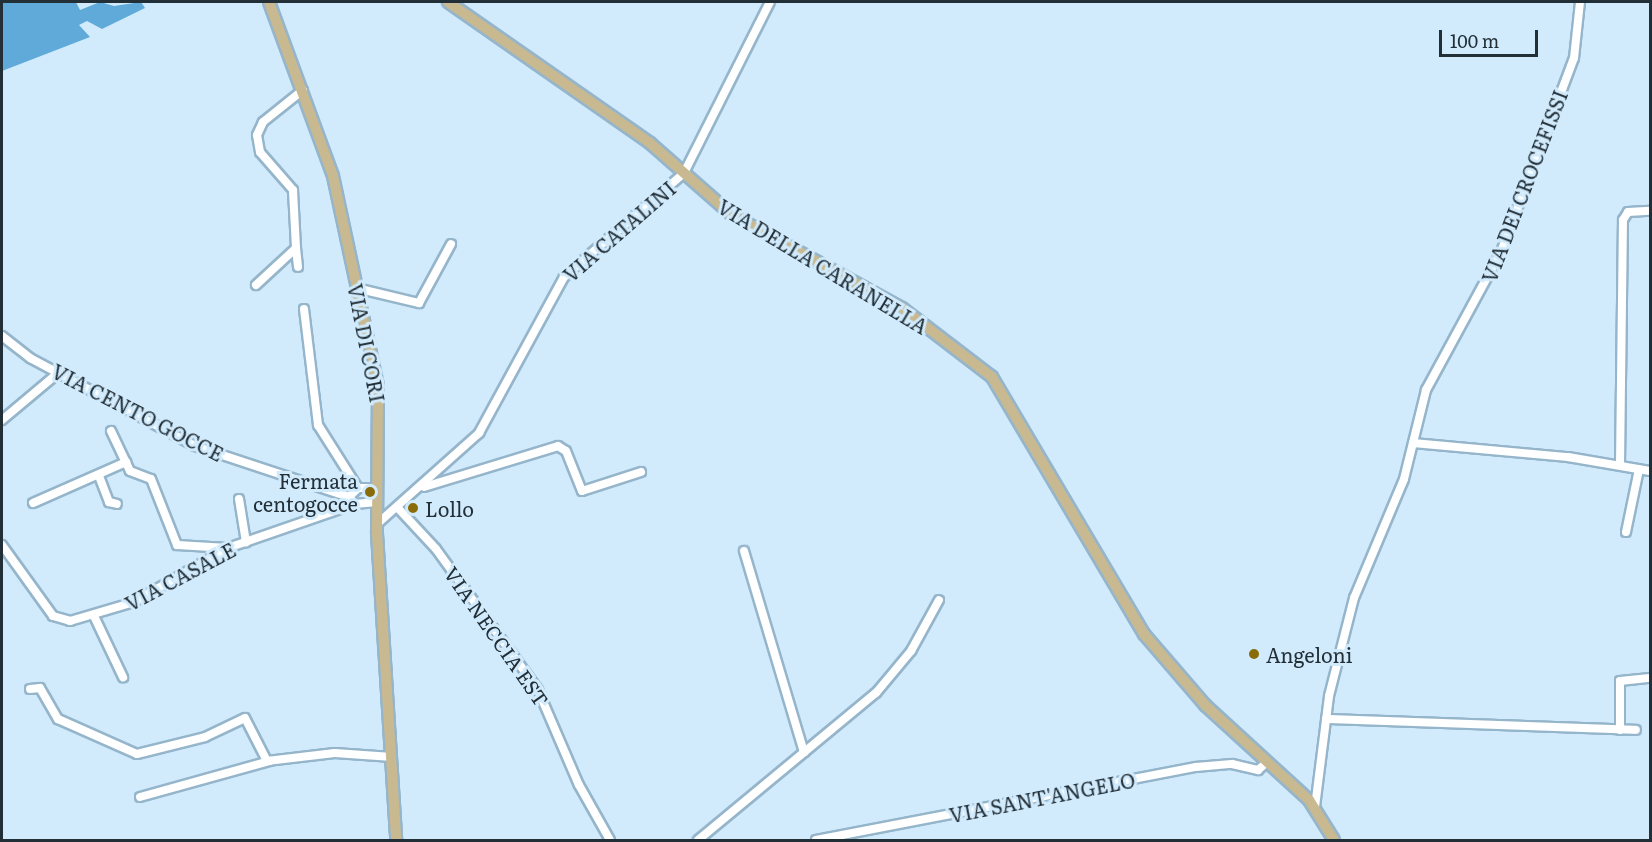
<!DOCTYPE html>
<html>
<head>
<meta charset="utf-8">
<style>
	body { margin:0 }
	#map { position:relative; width:1652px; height:842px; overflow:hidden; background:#d1ebfd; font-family:Literata,serif }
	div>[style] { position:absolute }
	.forest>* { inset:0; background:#5faad9 }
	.roads { filter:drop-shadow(2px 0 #95b5cb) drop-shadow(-2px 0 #95b5cb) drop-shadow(0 2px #95b5cb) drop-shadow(0 -2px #95b5cb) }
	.minor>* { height:8px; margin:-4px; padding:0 4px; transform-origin:4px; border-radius:4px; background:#fff }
	.major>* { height:10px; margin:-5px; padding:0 5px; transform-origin:5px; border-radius:5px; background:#c8b991 }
	.dots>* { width:16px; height:16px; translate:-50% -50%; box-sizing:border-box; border:3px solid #d1ebfd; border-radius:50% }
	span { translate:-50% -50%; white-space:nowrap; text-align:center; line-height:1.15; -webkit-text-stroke:6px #d1ebfd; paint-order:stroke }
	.street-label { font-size:20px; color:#222f37 }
	.poi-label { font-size:20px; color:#222f37 }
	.right { translate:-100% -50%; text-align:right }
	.left { translate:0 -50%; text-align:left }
	.frame { position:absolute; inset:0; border:3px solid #222f37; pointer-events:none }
	.scale { position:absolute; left:1439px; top:30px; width:99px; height:27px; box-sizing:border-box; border:3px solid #222f37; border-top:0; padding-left:8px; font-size:18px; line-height:21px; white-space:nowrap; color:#222f37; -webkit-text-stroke:4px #d1ebfd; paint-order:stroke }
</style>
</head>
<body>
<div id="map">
	<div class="forest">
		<div style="clip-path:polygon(2px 2px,76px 2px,80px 10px,100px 2px,114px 6px,141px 2px,145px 8px,102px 29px,87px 21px,79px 25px,90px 37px,2px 71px)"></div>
	</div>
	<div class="roads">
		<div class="minor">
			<div style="left:296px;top:248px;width:19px;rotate:84deg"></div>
			<div style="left:256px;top:285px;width:54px;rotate:-42.8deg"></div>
			<div style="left:296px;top:248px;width:58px;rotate:-93deg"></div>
			<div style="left:293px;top:190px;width:50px;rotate:-131deg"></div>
			<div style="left:260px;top:152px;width:17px;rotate:-100deg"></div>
			<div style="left:257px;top:135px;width:14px;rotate:-65deg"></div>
			<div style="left:263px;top:122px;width:51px;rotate:-38.7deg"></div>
			<div style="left:356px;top:288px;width:65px;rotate:13.4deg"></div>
			<div style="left:419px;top:303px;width:67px;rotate:-61.5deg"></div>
			<div style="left:304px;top:309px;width:117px;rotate:83.1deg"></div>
			<div style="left:318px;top:425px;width:75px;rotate:57.6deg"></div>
			<div style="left:2px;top:336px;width:36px;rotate:38deg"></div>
			<div style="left:30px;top:358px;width:187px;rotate:28.1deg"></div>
			<div style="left:195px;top:446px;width:162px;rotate:18.3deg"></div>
			<div style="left:2px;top:420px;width:73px;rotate:-40deg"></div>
			<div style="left:111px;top:431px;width:44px;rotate:64.6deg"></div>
			<div style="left:130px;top:471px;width:22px;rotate:21deg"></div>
			<div style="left:151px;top:479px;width:71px;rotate:68.5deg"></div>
			<div style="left:177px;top:545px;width:51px;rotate:3.4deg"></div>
			<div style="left:1413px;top:443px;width:156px;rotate:5.2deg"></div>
			<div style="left:1568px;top:457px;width:83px;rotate:9.7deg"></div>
			<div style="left:1620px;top:464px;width:244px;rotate:-89.3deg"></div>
			<div style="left:1623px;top:220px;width:9px;rotate:-58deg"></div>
			<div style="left:1628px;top:212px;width:22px;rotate:-3deg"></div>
			<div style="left:99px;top:476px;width:28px;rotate:69deg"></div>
			<div style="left:109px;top:502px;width:8px;rotate:14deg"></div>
			<div style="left:424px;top:487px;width:140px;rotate:-17deg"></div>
			<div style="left:558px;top:446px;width:9px;rotate:32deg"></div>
			<div style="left:566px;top:451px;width:43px;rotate:68.2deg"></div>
			<div style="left:582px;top:491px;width:62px;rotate:-17.9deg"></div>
			<div style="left:239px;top:499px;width:44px;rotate:80.8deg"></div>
			<div style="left:377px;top:502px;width:22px;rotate:175deg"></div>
			<div style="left:355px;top:504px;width:9px;rotate:-131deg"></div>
			<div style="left:349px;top:497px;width:13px;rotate:-45deg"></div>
			<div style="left:358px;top:488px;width:20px"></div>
			<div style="left:33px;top:503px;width:102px;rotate:-23.8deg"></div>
			<div style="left:397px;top:507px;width:57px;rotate:47.1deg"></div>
			<div style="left:436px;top:549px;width:174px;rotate:54.1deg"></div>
			<div style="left:538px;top:690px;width:103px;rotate:66.7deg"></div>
			<div style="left:579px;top:785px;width:63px;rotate:60.6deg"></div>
			<div style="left:377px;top:524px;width:137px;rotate:-41.7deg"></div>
			<div style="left:479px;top:433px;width:178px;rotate:-61.4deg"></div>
			<div style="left:564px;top:277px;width:159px;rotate:-40.9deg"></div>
			<div style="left:684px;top:173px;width:191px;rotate:-63.3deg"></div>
			<div style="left:1626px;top:532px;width:64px;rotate:-78.3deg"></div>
			<div style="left:2px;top:545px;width:87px;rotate:54.3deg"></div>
			<div style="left:53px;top:616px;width:18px;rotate:16deg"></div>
			<div style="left:70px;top:621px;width:67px;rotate:-16.5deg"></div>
			<div style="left:134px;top:602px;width:108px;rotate:-29.9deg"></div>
			<div style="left:228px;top:548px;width:134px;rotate:-19.1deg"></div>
			<div style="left:744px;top:551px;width:210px;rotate:73.4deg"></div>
			<div style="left:94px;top:616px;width:68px;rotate:64.6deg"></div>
			<div style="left:30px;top:689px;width:10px;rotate:-6deg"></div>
			<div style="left:40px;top:688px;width:36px;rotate:60deg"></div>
			<div style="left:58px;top:719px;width:86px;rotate:23.9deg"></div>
			<div style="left:137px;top:754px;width:70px;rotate:-14deg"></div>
			<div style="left:205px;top:737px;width:44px;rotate:-25.4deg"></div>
			<div style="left:245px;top:718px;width:48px;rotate:62.9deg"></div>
			<div style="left:267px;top:761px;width:68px;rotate:-6.7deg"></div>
			<div style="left:335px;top:753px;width:57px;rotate:4deg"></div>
			<div style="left:1326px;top:719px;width:310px;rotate:2deg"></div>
			<div style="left:1620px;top:730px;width:49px;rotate:-90deg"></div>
			<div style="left:1620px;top:681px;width:30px;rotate:-6deg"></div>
			<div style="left:140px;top:797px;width:135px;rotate:-15.5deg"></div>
			<div style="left:1315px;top:807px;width:112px;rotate:-82.8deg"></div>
			<div style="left:1329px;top:696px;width:101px;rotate:-75.7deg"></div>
			<div style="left:1354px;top:598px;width:129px;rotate:-67.2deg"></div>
			<div style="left:1404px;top:479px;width:92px;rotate:-76.1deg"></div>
			<div style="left:1426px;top:390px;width:157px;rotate:-61.5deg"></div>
			<div style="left:1501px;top:252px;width:207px;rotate:-69.4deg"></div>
			<div style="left:1574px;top:58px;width:56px;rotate:-83.9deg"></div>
			<div style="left:698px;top:840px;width:231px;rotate:-39.6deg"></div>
			<div style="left:876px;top:693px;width:55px;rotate:-50.2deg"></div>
			<div style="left:911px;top:651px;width:58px;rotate:-61.2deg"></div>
			<div style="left:816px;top:840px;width:387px;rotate:-10.9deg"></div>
			<div style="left:1196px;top:767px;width:36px;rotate:-5deg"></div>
			<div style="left:1232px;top:764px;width:27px;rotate:13deg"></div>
			<div style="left:1258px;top:770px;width:11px;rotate:-41deg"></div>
		</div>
		<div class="major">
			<div style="left:269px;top:2px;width:185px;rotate:69.8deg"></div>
			<div style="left:333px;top:176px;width:215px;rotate:77.9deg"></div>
			<div style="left:378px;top:386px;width:148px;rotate:90.4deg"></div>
			<div style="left:377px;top:534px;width:307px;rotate:86.4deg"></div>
			<div style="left:448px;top:2px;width:246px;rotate:34.9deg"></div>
			<div style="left:650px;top:143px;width:109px;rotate:41.3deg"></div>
			<div style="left:732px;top:215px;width:194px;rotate:28.7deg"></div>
			<div style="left:902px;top:308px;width:113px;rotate:37.5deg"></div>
			<div style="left:992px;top:377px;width:299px;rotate:59.4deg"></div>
			<div style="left:1144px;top:634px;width:94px;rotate:49.3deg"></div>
			<div style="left:1205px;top:705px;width:141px;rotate:42.4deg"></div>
			<div style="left:1309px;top:800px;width:47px;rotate:58deg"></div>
		</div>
	</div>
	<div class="dots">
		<div style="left:370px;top:492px;background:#896b0a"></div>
		<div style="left:413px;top:508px;background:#896b0a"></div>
		<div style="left:1254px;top:654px;background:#896b0a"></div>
	</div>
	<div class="street-label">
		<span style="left:1524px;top:186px;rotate:-69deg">VIA DEI CROCEFISSI</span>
		<span style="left:619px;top:231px;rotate:-41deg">VIA CATALINI</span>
		<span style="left:823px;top:266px;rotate:31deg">VIA DELLA CARANELLA</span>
		<span style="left:367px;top:343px;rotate:79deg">VIA DI CORI</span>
		<span style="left:138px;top:412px;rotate:27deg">VIA CENTO GOCCE</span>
		<span style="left:180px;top:576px;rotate:-28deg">VIA CASALE</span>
		<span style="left:497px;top:636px;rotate:55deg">VIA NECCIA EST</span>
		<span style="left:1042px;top:797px;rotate:-11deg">VIA SANT'ANGELO</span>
	</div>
	<div class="poi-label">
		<span class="right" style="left:358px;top:492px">Fermata<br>centogocce</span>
		<span class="left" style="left:425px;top:508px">Lollo</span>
		<span class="left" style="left:1266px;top:654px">Angeloni</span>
	</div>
	<div class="frame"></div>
	<div class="scale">100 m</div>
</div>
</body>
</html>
